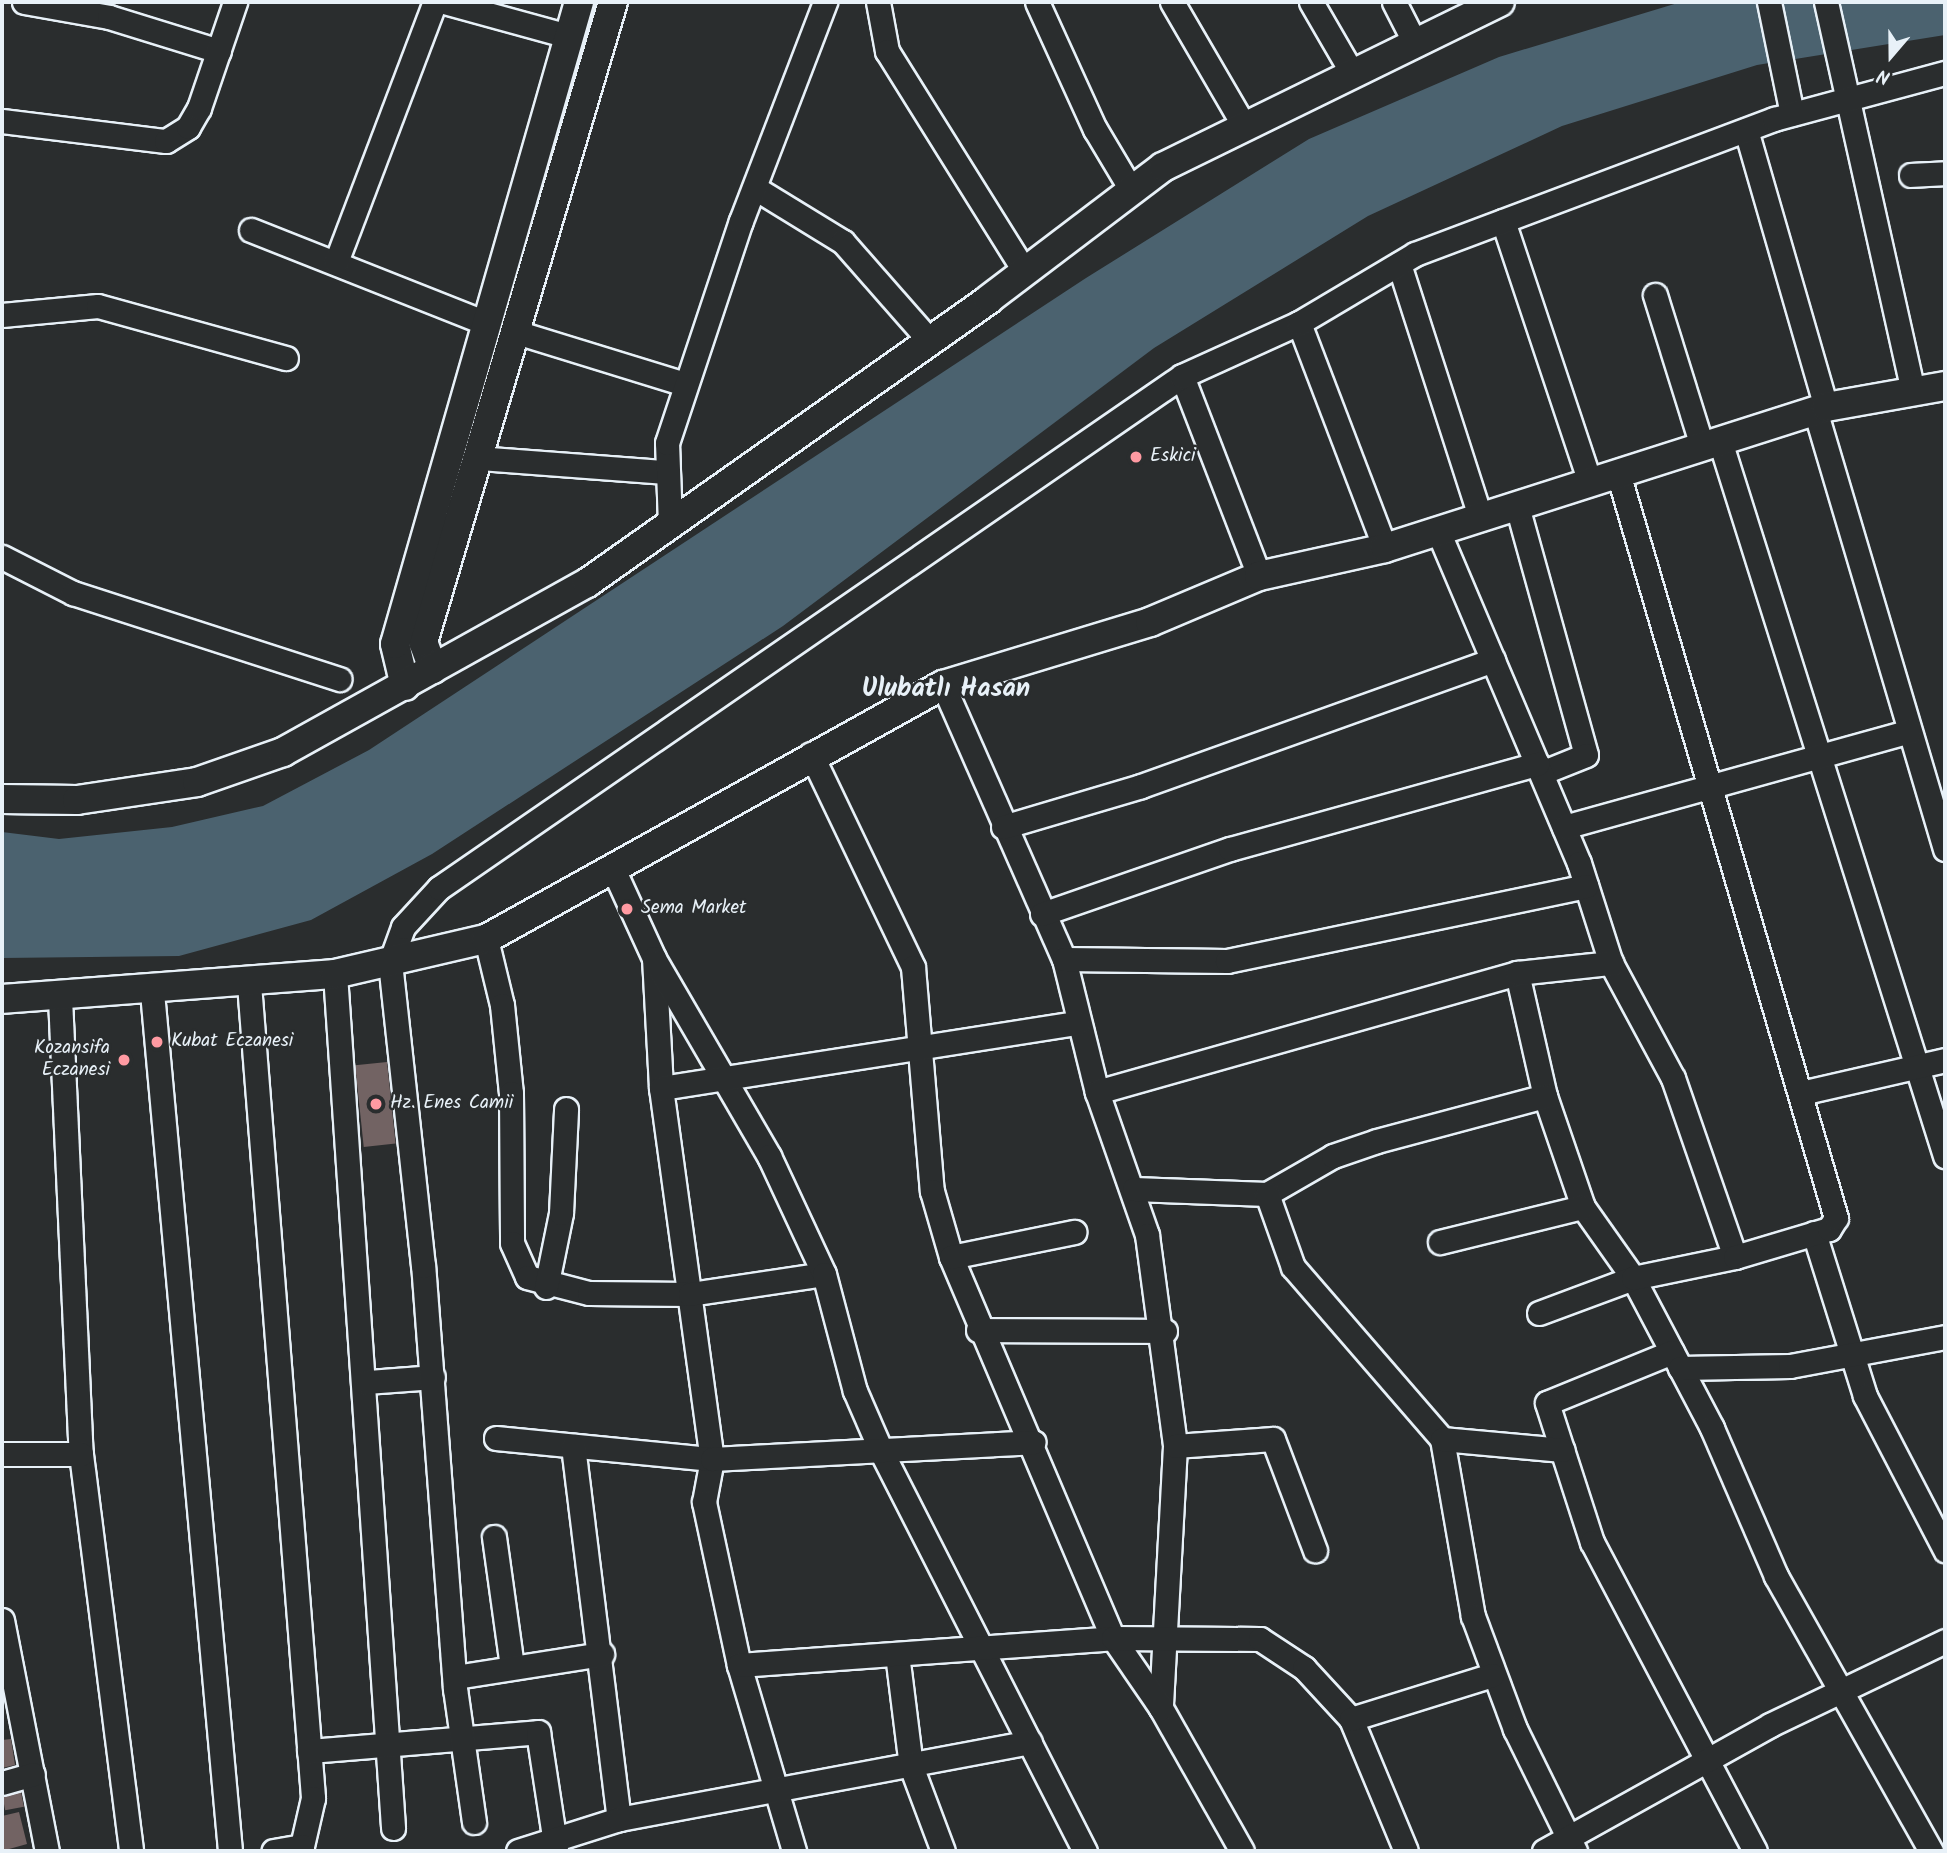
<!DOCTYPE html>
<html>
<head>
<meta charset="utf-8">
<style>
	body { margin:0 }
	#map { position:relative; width:1947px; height:1853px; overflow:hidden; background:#2a2d2e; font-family:Kalam,sans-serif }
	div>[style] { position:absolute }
	.water>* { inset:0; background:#4b626f }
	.building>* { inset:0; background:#726363; transform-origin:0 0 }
	.roads { filter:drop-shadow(2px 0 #e8f1f8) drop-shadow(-2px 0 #e8f1f8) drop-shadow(0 2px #e8f1f8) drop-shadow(0 -2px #e8f1f8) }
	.minor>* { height:23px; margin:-11.5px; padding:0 11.5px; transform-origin:11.5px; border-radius:11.5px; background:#2a2d2e }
	.major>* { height:28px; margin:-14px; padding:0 14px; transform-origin:14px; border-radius:14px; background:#2a2d2e }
	.dots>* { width:19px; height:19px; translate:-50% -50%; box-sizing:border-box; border:4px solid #2a2d2e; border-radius:50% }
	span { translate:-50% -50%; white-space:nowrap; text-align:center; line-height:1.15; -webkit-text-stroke:5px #2a2d2e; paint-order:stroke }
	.poi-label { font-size:19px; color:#e8f1f8 }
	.left { translate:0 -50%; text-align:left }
	.right { translate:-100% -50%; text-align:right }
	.district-label { font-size:26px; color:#e8f1f8; font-weight:700 }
	.frame { position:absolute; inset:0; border:4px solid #e8f1f8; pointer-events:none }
	.north { position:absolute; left:1856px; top:21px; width:70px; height:70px; -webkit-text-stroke:5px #2a2d2e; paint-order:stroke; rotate:200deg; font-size:19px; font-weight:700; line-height:28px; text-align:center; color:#e8f1f8 }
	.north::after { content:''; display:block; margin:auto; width:24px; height:32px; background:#e8f1f8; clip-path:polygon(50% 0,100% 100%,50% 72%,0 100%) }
</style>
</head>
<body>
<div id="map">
	<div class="water">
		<div style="clip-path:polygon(1681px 2px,1945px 2px,1945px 35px,1757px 65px,1562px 126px,1368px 216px,1154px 348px,783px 626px,432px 854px,311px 920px,179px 956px,2px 958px,2px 832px,59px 839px,172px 827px,263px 806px,369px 750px,1086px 278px,1309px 139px,1499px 57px)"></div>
	</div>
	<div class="building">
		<div style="left:387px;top:1062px;width:82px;height:32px;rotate:84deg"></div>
		<div style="clip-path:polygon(11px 1739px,15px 1765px,2px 1768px,2px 1740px)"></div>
		<div style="left:21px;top:1792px;width:15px;height:19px;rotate:79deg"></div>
		<div style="clip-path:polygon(19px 1812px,27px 1844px,2px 1851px,2px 1816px)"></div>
	</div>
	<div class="roads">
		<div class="minor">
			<div style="left:24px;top:2px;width:86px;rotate:10deg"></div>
			<div style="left:109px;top:17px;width:115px;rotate:17.2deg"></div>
			<div style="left:444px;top:2px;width:129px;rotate:15.3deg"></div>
			<div style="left:878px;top:2px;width:50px;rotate:79.6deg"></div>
			<div style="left:887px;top:51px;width:261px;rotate:58deg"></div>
			<div style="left:1037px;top:2px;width:140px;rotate:65.5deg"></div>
			<div style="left:1095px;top:129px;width:72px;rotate:59.2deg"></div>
			<div style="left:1172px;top:2px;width:141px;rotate:59.8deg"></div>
			<div style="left:1311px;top:2px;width:80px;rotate:59.9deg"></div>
			<div style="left:1394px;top:2px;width:44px;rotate:62.9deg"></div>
			<div style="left:1769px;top:2px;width:114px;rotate:78.4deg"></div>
			<div style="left:1826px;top:2px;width:398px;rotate:77.4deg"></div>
			<div style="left:2px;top:121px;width:165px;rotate:7deg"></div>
			<div style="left:166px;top:141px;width:26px;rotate:-32deg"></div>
			<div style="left:188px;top:127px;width:22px;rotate:-60deg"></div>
			<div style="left:199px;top:108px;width:112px;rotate:-71.2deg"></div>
			<div style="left:1746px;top:130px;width:288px;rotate:73.9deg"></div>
			<div style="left:1911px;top:175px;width:34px;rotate:-3deg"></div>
			<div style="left:755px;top:188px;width:103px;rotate:31.5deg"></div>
			<div style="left:843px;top:242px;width:132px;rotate:48.7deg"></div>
			<div style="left:1503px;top:221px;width:275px;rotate:71.6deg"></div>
			<div style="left:251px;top:230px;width:250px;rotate:21.6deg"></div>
			<div style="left:336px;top:262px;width:278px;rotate:-69.2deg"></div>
			<div style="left:1399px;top:264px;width:266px;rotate:72.2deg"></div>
			<div style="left:1655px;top:295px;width:158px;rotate:72.7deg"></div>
			<div style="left:2px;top:315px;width:96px;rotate:-5.4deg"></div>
			<div style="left:98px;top:306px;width:195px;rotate:15.5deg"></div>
			<div style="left:1299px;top:323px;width:241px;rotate:69.1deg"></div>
			<div style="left:516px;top:332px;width:177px;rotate:17.1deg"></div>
			<div style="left:1182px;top:376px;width:214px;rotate:68.9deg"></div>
			<div style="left:1815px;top:410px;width:458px;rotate:73.5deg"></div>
			<div style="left:1720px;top:441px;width:750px;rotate:72.53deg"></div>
			<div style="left:478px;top:458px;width:187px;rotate:4.3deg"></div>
			<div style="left:1517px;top:506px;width:258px;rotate:74.5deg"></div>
			<div style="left:1586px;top:755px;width:48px;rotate:158.2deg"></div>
			<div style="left:670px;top:524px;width:81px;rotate:-92.1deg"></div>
			<div style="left:667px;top:443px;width:234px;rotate:-71.6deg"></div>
			<div style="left:741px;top:221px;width:235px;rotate:-69deg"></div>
			<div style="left:1438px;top:531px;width:361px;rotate:67deg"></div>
			<div style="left:1579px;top:863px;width:105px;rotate:72.3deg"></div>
			<div style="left:1611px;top:963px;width:131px;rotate:61.7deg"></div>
			<div style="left:1673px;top:1078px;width:189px;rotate:70.9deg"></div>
			<div style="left:2px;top:557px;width:80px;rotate:26.9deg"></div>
			<div style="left:73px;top:593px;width:280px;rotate:17.9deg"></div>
			<div style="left:943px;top:685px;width:300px;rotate:66.2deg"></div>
			<div style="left:1064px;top:959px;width:137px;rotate:76.1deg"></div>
			<div style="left:1097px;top:1092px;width:151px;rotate:70.7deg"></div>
			<div style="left:1147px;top:1235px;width:213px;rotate:82.4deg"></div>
			<div style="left:1175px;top:1446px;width:262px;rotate:93.1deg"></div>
			<div style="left:1161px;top:1708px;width:164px;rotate:60.5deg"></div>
			<div style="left:811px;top:754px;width:236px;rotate:64.4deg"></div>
			<div style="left:913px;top:967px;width:225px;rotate:85.2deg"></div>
			<div style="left:932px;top:1191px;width:69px;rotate:73.9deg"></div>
			<div style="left:951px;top:1257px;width:414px;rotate:67deg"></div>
			<div style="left:1113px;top:1638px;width:85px;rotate:55.6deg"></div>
			<div style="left:1003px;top:827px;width:144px;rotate:-16.5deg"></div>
			<div style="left:1141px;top:786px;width:374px;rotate:-19.7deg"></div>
			<div style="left:1564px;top:827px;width:358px;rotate:-15.5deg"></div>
			<div style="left:615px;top:873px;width:94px;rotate:65.4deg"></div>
			<div style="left:654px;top:958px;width:130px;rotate:86.9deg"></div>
			<div style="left:661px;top:1088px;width:374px;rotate:82.2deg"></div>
			<div style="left:712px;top:1459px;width:44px;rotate:100.5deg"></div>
			<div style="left:704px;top:1502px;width:167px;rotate:77.9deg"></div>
			<div style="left:739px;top:1665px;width:194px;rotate:73.5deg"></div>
			<div style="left:1042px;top:914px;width:199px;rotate:-19.1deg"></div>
			<div style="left:1230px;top:849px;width:319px;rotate:-15.5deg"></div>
			<div style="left:486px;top:939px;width:68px;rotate:76.4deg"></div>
			<div style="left:502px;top:1005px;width:88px;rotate:84.2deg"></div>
			<div style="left:511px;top:1093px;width:150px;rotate:89.6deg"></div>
			<div style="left:512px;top:1243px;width:37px;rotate:66deg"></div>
			<div style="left:527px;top:1277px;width:64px;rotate:14.5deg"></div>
			<div style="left:589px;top:1293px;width:101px;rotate:0.6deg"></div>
			<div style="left:690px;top:1294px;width:135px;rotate:-8.5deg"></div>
			<div style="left:1064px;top:959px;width:163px;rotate:0.7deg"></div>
			<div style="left:1227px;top:961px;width:367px;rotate:-11.8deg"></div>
			<div style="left:656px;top:962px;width:225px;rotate:59.8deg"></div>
			<div style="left:769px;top:1156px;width:130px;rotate:65deg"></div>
			<div style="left:824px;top:1274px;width:121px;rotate:75.2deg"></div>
			<div style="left:855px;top:1391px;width:68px;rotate:66.5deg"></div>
			<div style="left:882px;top:1453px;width:447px;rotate:63deg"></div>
			<div style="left:1517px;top:973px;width:126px;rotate:77.2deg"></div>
			<div style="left:1545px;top:1096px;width:117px;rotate:71.1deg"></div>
			<div style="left:1583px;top:1207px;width:87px;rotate:54.8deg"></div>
			<div style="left:1633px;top:1278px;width:170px;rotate:62.2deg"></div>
			<div style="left:1712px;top:1428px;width:161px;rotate:66.6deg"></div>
			<div style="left:1776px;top:1576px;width:316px;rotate:60.6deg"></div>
			<div style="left:335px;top:974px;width:856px;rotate:86.11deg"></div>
			<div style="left:249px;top:984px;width:817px;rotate:85.5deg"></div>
			<div style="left:313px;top:1798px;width:49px;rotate:102.9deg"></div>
			<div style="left:302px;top:1846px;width:29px;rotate:170deg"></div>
			<div style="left:152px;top:992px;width:863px;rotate:84.81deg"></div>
			<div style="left:60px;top:998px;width:456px;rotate:87.4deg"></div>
			<div style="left:81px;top:1454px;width:400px;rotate:82.8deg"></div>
			<div style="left:661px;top:1088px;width:422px;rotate:-8.9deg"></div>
			<div style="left:1097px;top:1092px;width:437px;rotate:-15.8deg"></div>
			<div style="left:1517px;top:973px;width:95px;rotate:-6.1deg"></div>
			<div style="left:1801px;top:1093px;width:148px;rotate:-12.9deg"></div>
			<div style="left:1134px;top:1189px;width:133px;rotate:2.2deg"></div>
			<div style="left:1267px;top:1194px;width:76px;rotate:-29.9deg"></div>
			<div style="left:1333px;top:1156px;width:46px;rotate:-18.8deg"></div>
			<div style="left:1377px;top:1141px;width:174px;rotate:-15deg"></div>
			<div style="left:1267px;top:1194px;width:77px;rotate:70.4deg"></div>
			<div style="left:1293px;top:1267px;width:228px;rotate:49.1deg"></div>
			<div style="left:1442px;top:1439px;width:180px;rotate:80.1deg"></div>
			<div style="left:1473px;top:1616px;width:121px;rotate:69.6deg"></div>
			<div style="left:1515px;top:1729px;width:136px;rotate:63.8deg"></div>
			<div style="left:1814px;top:1233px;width:171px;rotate:72.6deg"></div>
			<div style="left:1865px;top:1396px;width:174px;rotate:62.5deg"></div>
			<div style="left:1440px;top:1242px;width:147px;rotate:-13.8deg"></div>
			<div style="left:951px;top:1257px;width:126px;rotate:-11.5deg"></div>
			<div style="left:546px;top:1287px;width:76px;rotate:-78.5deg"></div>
			<div style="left:561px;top:1213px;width:104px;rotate:-87.2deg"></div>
			<div style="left:1539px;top:1313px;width:100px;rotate:-20.4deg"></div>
			<div style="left:1633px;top:1278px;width:104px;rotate:-11.6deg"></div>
			<div style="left:1735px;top:1257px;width:98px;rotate:-16.6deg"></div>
			<div style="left:1829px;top:1229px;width:13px;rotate:-58deg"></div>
			<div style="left:1836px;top:1218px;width:776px;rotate:-106.31deg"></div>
			<div style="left:978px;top:1330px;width:187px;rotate:0.3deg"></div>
			<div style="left:1672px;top:1352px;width:135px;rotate:157.8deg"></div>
			<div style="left:1547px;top:1403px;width:146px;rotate:72.1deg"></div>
			<div style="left:1592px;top:1542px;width:349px;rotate:62.2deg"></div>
			<div style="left:1680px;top:1368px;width:110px;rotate:-1deg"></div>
			<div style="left:1790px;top:1366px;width:158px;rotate:-10.6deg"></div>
			<div style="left:367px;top:1382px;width:66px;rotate:-4.3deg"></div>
			<div style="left:496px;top:1438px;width:217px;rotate:5.6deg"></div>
			<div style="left:712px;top:1459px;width:322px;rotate:-3deg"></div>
			<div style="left:1442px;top:1439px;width:121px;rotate:5.2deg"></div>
			<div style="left:573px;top:1446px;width:376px;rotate:83deg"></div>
			<div style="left:1175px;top:1446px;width:98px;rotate:-4.1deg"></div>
			<div style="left:1273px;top:1439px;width:119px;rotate:69.3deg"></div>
			<div style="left:2px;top:1454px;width:79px"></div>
			<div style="left:494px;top:1537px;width:130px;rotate:82.1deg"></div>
			<div style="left:2px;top:1620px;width:235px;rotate:79deg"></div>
			<div style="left:897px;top:1654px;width:113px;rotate:82.9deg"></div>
			<div style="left:911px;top:1766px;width:91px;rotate:69.4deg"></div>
			<div style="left:739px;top:1665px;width:375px;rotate:-4.1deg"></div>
			<div style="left:1113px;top:1638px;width:147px;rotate:0.4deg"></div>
			<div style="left:1260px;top:1639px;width:53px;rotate:33.4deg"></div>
			<div style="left:1304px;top:1668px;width:69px;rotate:47.3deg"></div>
			<div style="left:1351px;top:1719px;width:143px;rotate:67.4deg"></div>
			<div style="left:455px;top:1677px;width:149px;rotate:-8.9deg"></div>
			<div style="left:1351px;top:1719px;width:148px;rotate:-17.3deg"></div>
			<div style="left:309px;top:1751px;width:230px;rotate:-4.7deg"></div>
			<div style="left:538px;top:1732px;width:119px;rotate:81.3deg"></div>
			<div style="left:2px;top:1783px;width:32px;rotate:-16deg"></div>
			<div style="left:474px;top:1822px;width:134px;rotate:-98.1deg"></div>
			<div style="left:455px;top:1689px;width:424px;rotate:-94.3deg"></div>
			<div style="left:423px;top:1266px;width:305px;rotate:-96.2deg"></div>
			<div style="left:390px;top:963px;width:38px;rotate:-70deg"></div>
			<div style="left:403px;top:927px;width:53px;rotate:-47.3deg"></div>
			<div style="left:439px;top:888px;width:902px;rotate:-34.57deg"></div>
			<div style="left:1182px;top:376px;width:128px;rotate:-24.4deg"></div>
			<div style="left:1299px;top:323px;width:135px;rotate:-30.7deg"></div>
			<div style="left:1415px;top:254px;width:384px;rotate:-20.6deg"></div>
			<div style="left:1774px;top:119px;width:177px;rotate:-15.1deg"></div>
			<div style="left:518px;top:1851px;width:106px;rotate:-17.6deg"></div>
			<div style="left:619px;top:1819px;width:418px;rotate:-10.6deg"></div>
			<div style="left:1544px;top:1851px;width:259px;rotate:-29.1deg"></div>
			<div style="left:1770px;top:1725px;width:194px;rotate:-25.6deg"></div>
		</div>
		<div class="major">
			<div style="left:433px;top:669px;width:29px;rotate:-110deg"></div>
			<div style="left:423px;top:642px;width:668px;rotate:-73.47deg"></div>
			<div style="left:405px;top:686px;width:43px;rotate:-103.4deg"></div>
			<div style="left:395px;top:644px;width:668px;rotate:-74.01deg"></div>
			<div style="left:2px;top:799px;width:75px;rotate:0.8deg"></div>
			<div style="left:77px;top:800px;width:121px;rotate:-8.5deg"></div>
			<div style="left:197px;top:782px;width:91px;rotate:-19.2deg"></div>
			<div style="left:283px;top:752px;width:348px;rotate:-29.1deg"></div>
			<div style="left:587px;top:583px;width:492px;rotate:-35.2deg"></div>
			<div style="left:989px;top:299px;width:218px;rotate:-37.2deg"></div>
			<div style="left:1163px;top:167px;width:375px;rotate:-26.1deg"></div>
			<div style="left:2px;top:999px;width:334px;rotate:-4.3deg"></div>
			<div style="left:335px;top:974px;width:155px;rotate:-13.1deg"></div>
			<div style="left:486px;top:939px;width:523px;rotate:-29.07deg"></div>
			<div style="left:943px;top:685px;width:216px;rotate:-16.9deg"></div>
			<div style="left:1150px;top:622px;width:118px;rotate:-22.9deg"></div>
			<div style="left:1259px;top:576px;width:129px;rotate:-12.5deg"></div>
			<div style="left:1385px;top:548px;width:463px;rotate:-17.7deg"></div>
			<div style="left:1826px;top:407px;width:121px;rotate:-10deg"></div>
		</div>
	</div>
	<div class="dots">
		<div style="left:1136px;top:457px;background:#ff9aa2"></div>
		<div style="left:627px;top:909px;background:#ff9aa2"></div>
		<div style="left:157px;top:1042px;background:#ff9aa2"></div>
		<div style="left:124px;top:1060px;background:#ff9aa2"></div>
		<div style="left:376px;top:1104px;background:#ff9aa2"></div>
	</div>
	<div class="poi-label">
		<span class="left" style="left:1150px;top:457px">Eskici</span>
		<span class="left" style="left:641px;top:909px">Sema Market</span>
		<span class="left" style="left:171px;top:1042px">Kubat Eczanesi</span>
		<span class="right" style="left:110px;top:1060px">Kozansifa<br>Eczanesi</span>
		<span class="left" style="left:390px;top:1104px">Hz. Enes Camii</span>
	</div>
	<div class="district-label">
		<span style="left:946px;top:690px">Ulubatlı Hasan</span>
	</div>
	<div class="frame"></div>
	<div class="north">N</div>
</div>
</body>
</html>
